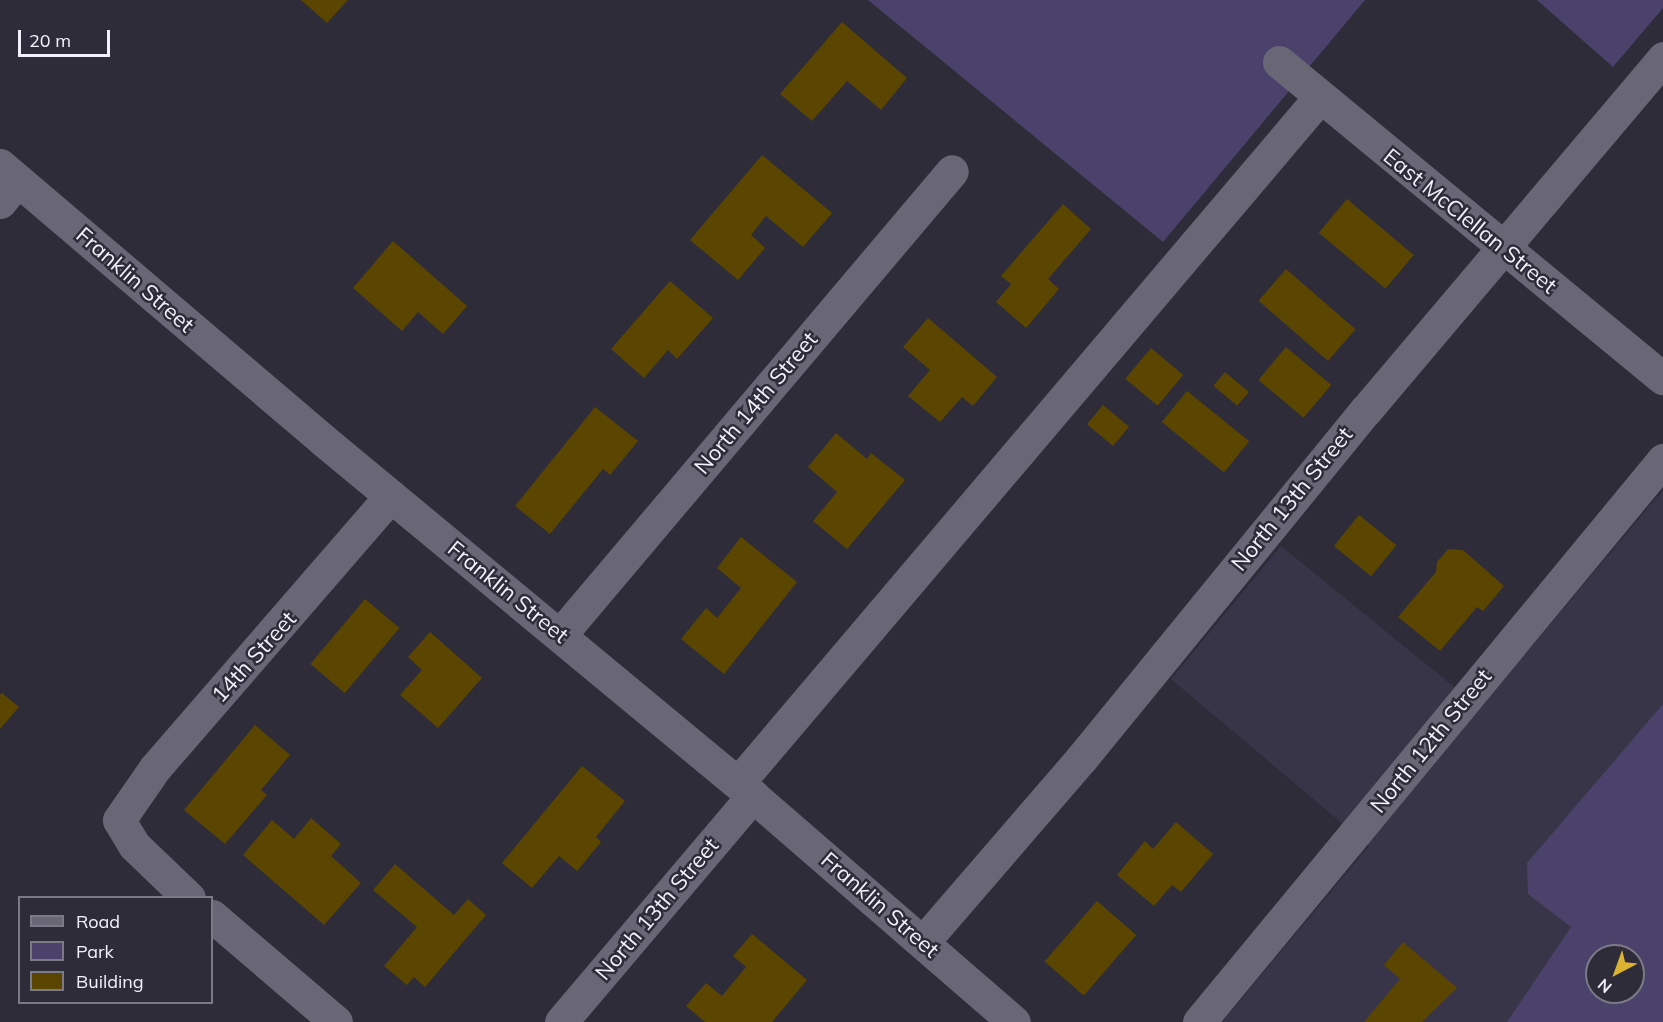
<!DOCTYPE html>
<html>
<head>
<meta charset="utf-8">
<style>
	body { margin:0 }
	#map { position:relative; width:1663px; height:1022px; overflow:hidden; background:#2e2c39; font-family:Mulish,sans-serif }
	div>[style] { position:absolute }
	.built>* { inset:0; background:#383548 }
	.green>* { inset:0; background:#4b426c }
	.building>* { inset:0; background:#5a4600; transform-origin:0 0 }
	.minor>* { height:33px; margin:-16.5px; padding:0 16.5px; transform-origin:16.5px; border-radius:16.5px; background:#696776 }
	span { translate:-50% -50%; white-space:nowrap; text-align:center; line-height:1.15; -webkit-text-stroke:5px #2e2c39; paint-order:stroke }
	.street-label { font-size:22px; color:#f2f0f9 }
	.legend { position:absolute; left:18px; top:896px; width:195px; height:108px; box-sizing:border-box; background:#2e2c39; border:2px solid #7c7a86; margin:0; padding:8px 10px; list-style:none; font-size:18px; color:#f2f0f9 }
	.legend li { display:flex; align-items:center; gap:12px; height:30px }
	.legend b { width:30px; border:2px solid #7c7a86 }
	.north { position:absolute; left:1585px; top:944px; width:60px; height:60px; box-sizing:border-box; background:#2e2c39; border:2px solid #7c7a86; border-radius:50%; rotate:221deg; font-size:16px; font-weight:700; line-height:24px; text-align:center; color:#f2f0f9 }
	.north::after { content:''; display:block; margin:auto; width:21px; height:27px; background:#dcb233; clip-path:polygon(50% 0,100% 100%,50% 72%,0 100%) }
	.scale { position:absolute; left:18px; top:30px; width:92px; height:27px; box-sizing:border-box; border:3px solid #f2f0f9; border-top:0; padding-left:8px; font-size:18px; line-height:21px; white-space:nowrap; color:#f2f0f9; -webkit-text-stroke:4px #2e2c39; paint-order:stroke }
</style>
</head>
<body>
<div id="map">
	<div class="built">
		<div style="clip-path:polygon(evenodd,1663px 490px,1663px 1022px,1222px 1022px,1369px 846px,1171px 679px,1281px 546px,1480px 708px,1663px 490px,1597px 956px,1633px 956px,1633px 992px,1597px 992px,1597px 956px)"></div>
	</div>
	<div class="green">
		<div style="clip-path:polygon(868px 0,1365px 0,1163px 242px)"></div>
		<div style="clip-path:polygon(1537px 0,1663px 0,1663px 8px,1613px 67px)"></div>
		<div style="clip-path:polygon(evenodd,1663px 704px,1663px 1022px,1507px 1022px,1571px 927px,1528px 894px,1527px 863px,1663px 704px,1597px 956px,1633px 956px,1633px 992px,1597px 992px,1597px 956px)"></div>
	</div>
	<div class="building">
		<div style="clip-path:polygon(301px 0,348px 0,327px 23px)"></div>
		<div style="clip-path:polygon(842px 22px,907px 78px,881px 110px,847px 81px,812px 121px,780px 94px)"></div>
		<div style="clip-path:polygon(762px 155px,832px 213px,803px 247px,766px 216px,751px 235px,765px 248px,738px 280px,690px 240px)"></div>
		<div style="left:1347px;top:199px;width:87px;height:44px;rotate:40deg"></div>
		<div style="clip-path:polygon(1063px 204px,1091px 229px,1048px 279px,1059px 289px,1026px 328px,996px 302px,1011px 284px,1001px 276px)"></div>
		<div style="clip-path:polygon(393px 241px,467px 306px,443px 334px,418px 312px,402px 331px,353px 288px)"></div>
		<div style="left:1286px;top:269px;width:92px;height:42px;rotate:41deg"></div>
		<div style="clip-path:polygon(670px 281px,713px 318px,677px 359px,668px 350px,644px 378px,611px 349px)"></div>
		<div style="clip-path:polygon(928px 318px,997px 377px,973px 406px,962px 397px,940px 422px,908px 396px,930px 370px,903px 347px)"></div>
		<div style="left:1286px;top:347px;width:59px;height:43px;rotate:40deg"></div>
		<div style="left:1151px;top:348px;width:42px;height:40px;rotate:40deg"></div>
		<div style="left:1225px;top:372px;width:31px;height:18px;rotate:40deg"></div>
		<div style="left:1187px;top:391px;width:80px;height:40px;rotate:39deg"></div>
		<div style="left:1103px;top:405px;width:34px;height:25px;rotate:40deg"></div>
		<div style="clip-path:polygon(595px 407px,638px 441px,610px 475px,603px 469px,550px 534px,515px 506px)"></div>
		<div style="clip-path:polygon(836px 433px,867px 459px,871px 453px,905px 480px,847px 549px,813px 521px,837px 492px,808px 467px)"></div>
		<div style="left:1359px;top:515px;width:48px;height:40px;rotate:39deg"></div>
		<div style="clip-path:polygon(741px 537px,797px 582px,724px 674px,681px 639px,706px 608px,717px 618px,741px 588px,717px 568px)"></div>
		<div style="clip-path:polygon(1448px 549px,1463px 550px,1504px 586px,1483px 611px,1477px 607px,1440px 651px,1398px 617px,1436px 572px,1437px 562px)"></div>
		<div style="left:365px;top:599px;width:45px;height:85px;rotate:40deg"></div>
		<div style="clip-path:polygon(430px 632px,482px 678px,438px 728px,400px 695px,422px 670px,408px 657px)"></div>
		<div style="clip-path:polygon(2px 693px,19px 707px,0 729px,0 695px)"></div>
		<div style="clip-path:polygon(255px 725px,290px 755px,261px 790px,267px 795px,225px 844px,184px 810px)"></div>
		<div style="clip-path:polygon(582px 766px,625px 801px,596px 837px,601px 842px,577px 871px,559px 856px,532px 888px,502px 863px)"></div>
		<div style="clip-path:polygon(311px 818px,341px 844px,331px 856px,361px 883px,324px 925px,243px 855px,272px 820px,294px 839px)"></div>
		<div style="clip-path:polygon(1176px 822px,1213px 854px,1181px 892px,1172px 885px,1154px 906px,1117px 875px,1145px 841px,1153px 849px)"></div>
		<div style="clip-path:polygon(395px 864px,454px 915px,468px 899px,486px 915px,425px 987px,414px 977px,407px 985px,384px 966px,417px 927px,373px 890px)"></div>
		<div style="left:1097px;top:901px;width:52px;height:80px;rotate:41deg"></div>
		<div style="clip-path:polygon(752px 934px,807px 980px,772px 1022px,705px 1022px,686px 1006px,706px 983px,722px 996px,746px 967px,733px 956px)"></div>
		<div style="clip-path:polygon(1403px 942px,1457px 988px,1422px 1022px,1364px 1022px,1400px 979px,1384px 965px)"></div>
	</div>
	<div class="minor">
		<div style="left:1279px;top:62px;width:497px;rotate:39.5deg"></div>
		<div style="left:0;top:165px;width:424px;rotate:40.4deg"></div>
		<div style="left:323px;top:440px;width:558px;rotate:39.62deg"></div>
		<div style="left:753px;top:796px;width:345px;rotate:40.9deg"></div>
		<div style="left:0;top:202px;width:28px;rotate:-51deg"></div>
		<div style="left:560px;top:635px;width:607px;rotate:-49.81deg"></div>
		<div style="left:738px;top:783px;width:900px;rotate:-49.69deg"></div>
		<div style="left:189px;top:898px;width:76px;rotate:-136.1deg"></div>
		<div style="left:134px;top:845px;width:29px;rotate:-121deg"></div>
		<div style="left:119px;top:820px;width:63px;rotate:-55.3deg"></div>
		<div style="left:155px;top:768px;width:360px;rotate:-49.1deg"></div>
		<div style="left:212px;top:916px;width:163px;rotate:40.5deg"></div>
		<div style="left:923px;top:942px;width:242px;rotate:-49.2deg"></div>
		<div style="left:1081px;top:759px;width:451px;rotate:-50.8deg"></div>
		<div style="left:1366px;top:410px;width:461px;rotate:-49.8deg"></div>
		<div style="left:561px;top:1022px;width:297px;rotate:-49.7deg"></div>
		<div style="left:1199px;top:1022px;width:729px;rotate:-50.46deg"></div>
	</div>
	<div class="street-label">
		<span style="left:1470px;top:221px;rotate:39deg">East McClellan Street</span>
		<span style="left:135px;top:280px;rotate:41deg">Franklin Street</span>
		<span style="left:756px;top:403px;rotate:-50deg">North 14th Street</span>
		<span style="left:1292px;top:499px;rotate:-51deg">North 13th Street</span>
		<span style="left:508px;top:592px;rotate:39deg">Franklin Street</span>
		<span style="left:254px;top:657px;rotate:-48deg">14th Street</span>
		<span style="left:1431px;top:741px;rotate:-51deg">North 12th Street</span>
		<span style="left:880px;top:905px;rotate:41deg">Franklin Street</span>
		<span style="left:657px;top:909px;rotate:-50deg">North 13th Street</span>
	</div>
	<ul class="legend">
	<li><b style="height:8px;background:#696776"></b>Road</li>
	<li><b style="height:16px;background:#4b426c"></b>Park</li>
	<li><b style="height:16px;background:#5a4600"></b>Building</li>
	</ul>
	<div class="north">N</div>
	<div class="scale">20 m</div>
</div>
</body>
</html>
